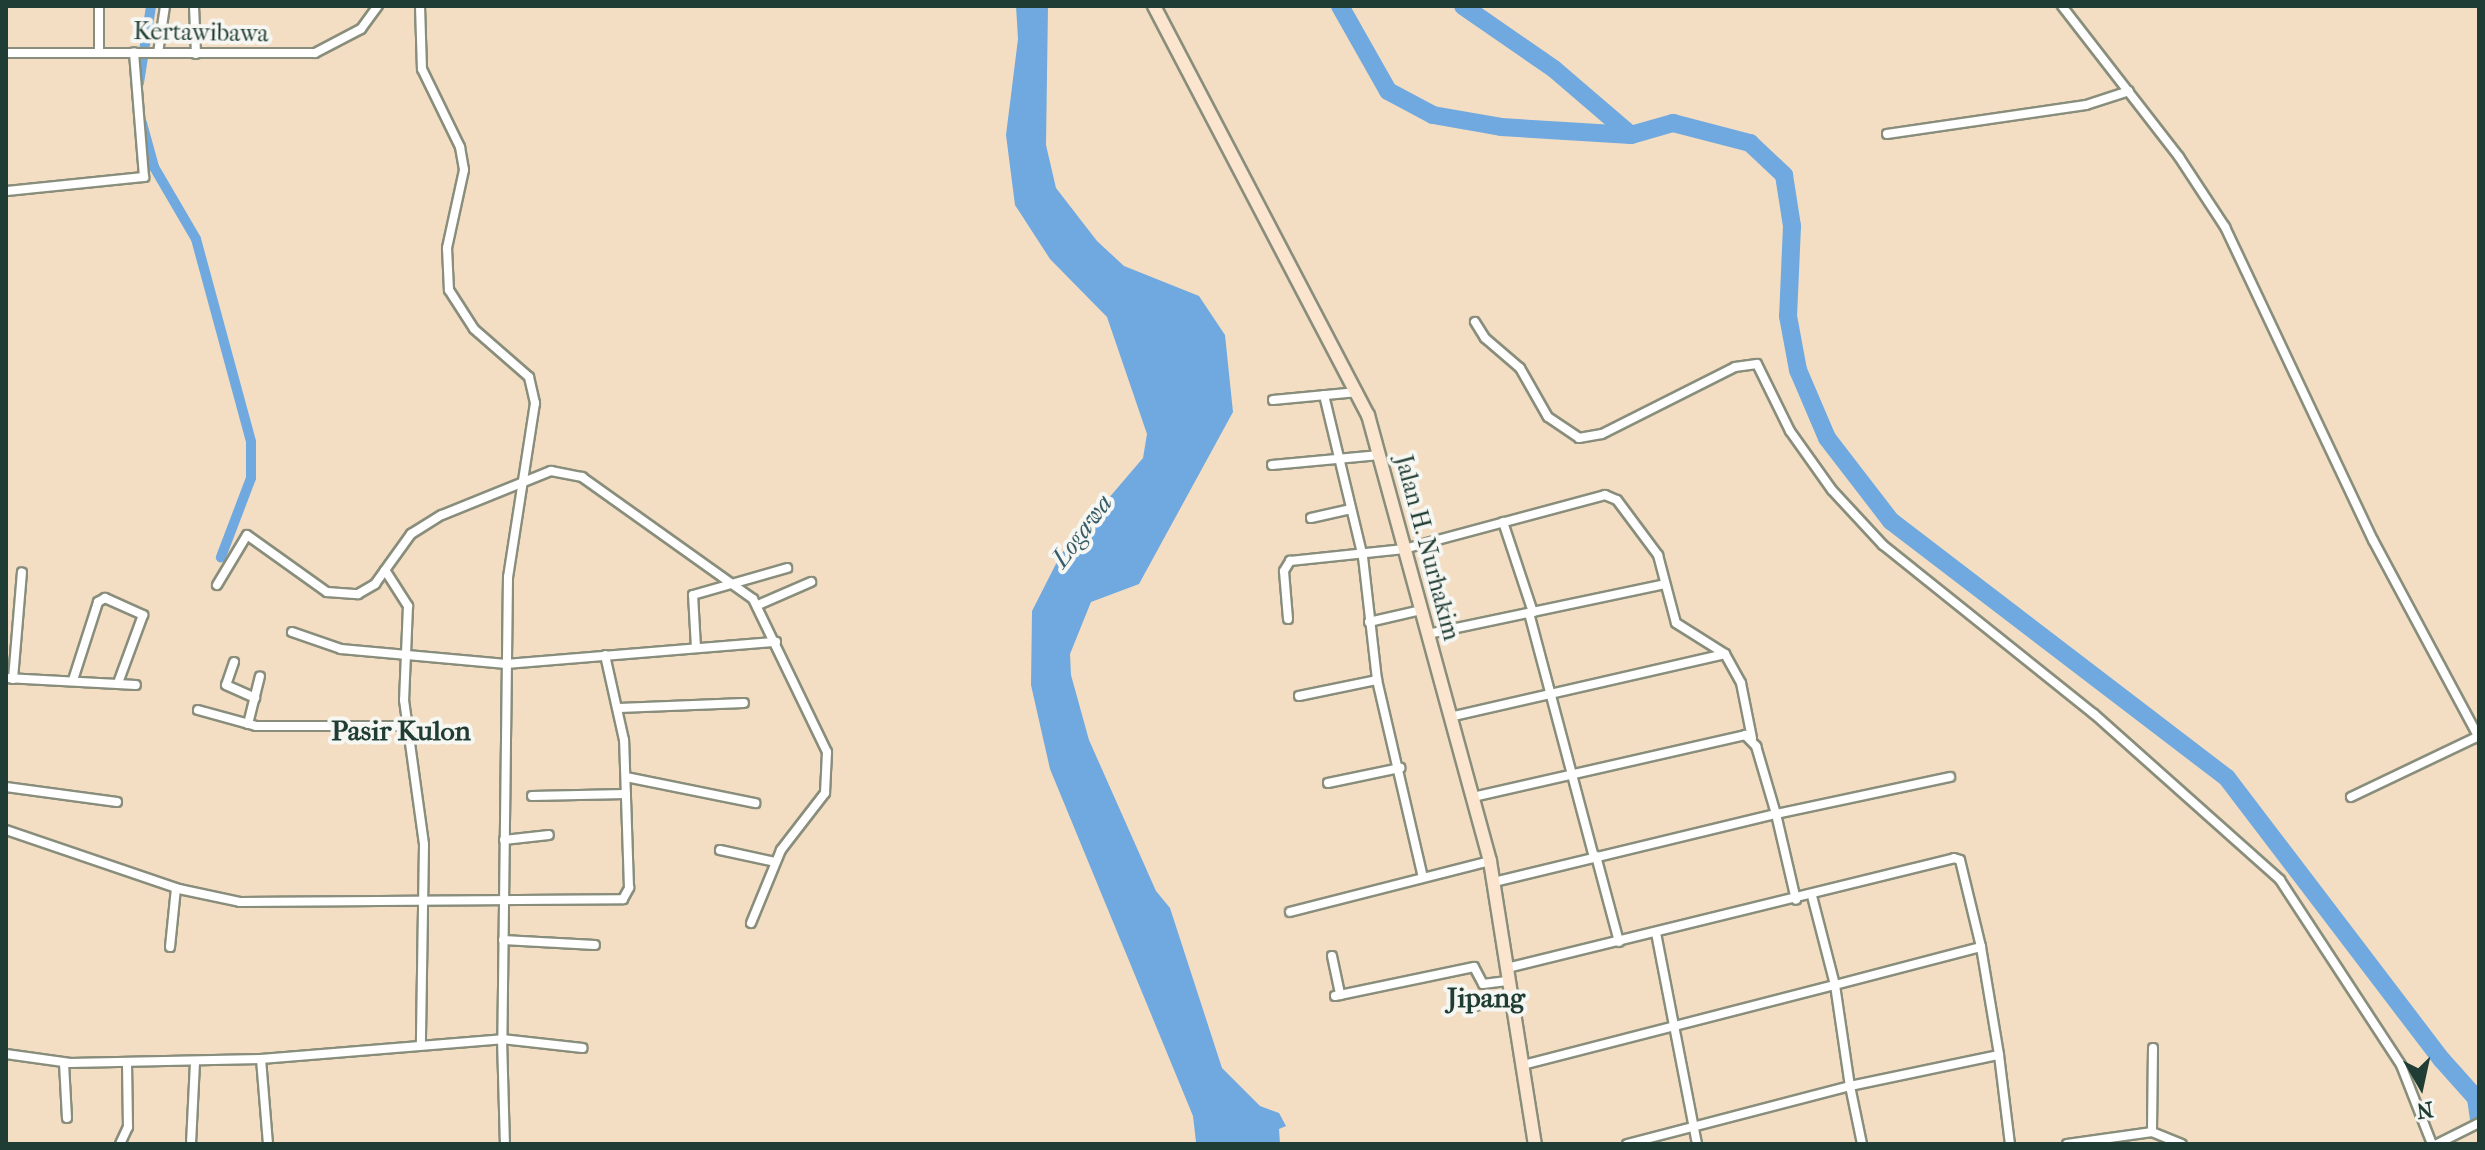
<!DOCTYPE html>
<html>
<head>
<meta charset="utf-8">
<style>
	body { margin:0 }
	#map { position:relative; width:2485px; height:1150px; overflow:hidden; background:#f3dec3; font-family:"IM FELL French Canon",serif }
	div>[style] { position:absolute }
	.water>* { inset:0; background:#6fa9df }
	.canal>* { height:10px; margin:-5px; padding:0 5px; transform-origin:5px; border-radius:5px; background:#6fa9df }
	.river>* { height:18px; margin:-9px; padding:0 9px; transform-origin:9px; border-radius:9px; background:#6fa9df }
	.roads { filter:drop-shadow(2px 0 #898e7c) drop-shadow(-2px 0 #898e7c) drop-shadow(0 2px #898e7c) drop-shadow(0 -2px #898e7c) }
	.street>* { height:8px; margin:-4px; padding:0 4px; transform-origin:4px; border-radius:4px; background:#fff }
	.secondary>* { height:12px; margin:-6px; padding:0 6px; transform-origin:6px; border-radius:6px; background:#fbe5cf }
	span { translate:-50% -50%; white-space:nowrap; text-align:center; line-height:1.15; -webkit-text-stroke:8px #f6f6f2; paint-order:stroke }
	.street-label { font-size:24px; color:#1f3d34 }
	.water-label { font-size:26px; color:#375d67; font-style:italic }
	.quarter-label { font-size:28px; color:#1f3d34; font-weight:700 }
	.frame { position:absolute; inset:0; border:8px solid #1f3d34; pointer-events:none }
	.north { position:absolute; left:2381px; top:1046px; width:80px; height:80px; -webkit-text-stroke:6px #f6f6f2; paint-order:stroke; rotate:171deg; font-size:22px; font-weight:700; line-height:32px; text-align:center; color:#1f3d34 }
	.north::after { content:''; display:block; margin:auto; width:28px; height:36px; background:#1f3d34; clip-path:polygon(50% 0,100% 100%,50% 72%,0 100%) }
</style>
</head>
<body>
<div id="map">
	<div class="water">
		<div style="clip-path:polygon(1016px 6px,1048px 6px,1046px 145px,1056px 188px,1097px 241px,1124px 266px,1199px 296px,1225px 335px,1233px 412px,1139px 584px,1091px 602px,1070px 654px,1071px 675px,1089px 740px,1156px 891px,1170px 908px,1222px 1068px,1260px 1106px,1279px 1113px,1286px 1126px,1279px 1129px,1280px 1144px,1196px 1142px,1193px 1116px,1050px 769px,1031px 685px,1032px 611px,1061px 554px,1143px 458px,1147px 434px,1107px 317px,1050px 259px,1015px 205px,1006px 135px,1018px 39px)"></div>
	</div>
	<div class="canal">
		<div style="left:139px;top:83px;width:78px;rotate:-81.1deg"></div>
		<div style="left:142px;top:123px;width:46px;rotate:74.7deg"></div>
		<div style="left:154px;top:167px;width:83px;rotate:59.7deg"></div>
		<div style="left:196px;top:239px;width:210px;rotate:74.8deg"></div>
		<div style="left:251px;top:442px;width:36px;rotate:90deg"></div>
		<div style="left:251px;top:478px;width:85px;rotate:110.8deg"></div>
	</div>
	<div class="river">
		<div style="left:1340px;top:6px;width:98px;rotate:60.5deg"></div>
		<div style="left:1388px;top:91px;width:51px;rotate:28.1deg"></div>
		<div style="left:1433px;top:115px;width:69px;rotate:10deg"></div>
		<div style="left:1501px;top:127px;width:130px;rotate:3.5deg"></div>
		<div style="left:1631px;top:135px;width:44px;rotate:-15.9deg"></div>
		<div style="left:1673px;top:123px;width:80px;rotate:14.6deg"></div>
		<div style="left:1750px;top:143px;width:47px;rotate:43.3deg"></div>
		<div style="left:1784px;top:175px;width:52px;rotate:81.1deg"></div>
		<div style="left:1792px;top:226px;width:90px;rotate:92.5deg"></div>
		<div style="left:1788px;top:316px;width:55px;rotate:79.5deg"></div>
		<div style="left:1798px;top:370px;width:74px;rotate:66.9deg"></div>
		<div style="left:1827px;top:438px;width:105px;rotate:52.4deg"></div>
		<div style="left:1891px;top:521px;width:423px;rotate:37.4deg"></div>
		<div style="left:2227px;top:778px;width:355px;rotate:52.7deg"></div>
		<div style="left:2442px;top:1060px;width:51px;rotate:48.2deg"></div>
		<div style="left:2476px;top:1098px;width:21px;rotate:82deg"></div>
		<div style="left:1463px;top:6px;width:111px;rotate:34.7deg"></div>
		<div style="left:1554px;top:69px;width:101px;rotate:40.6deg"></div>
	</div>
	<div class="roads">
		<div class="street">
			<div style="left:99px;top:6px;width:46px;rotate:90deg"></div>
			<div style="left:194px;top:6px;width:48px;rotate:87.6deg"></div>
			<div style="left:420px;top:6px;width:63px;rotate:88.2deg"></div>
			<div style="left:422px;top:69px;width:87px;rotate:64deg"></div>
			<div style="left:460px;top:147px;width:23px;rotate:80deg"></div>
			<div style="left:464px;top:170px;width:80px;rotate:102.3deg"></div>
			<div style="left:447px;top:248px;width:42px;rotate:87.3deg"></div>
			<div style="left:449px;top:290px;width:46px;rotate:57.3deg"></div>
			<div style="left:474px;top:329px;width:73px;rotate:41.1deg"></div>
			<div style="left:529px;top:377px;width:27px;rotate:77deg"></div>
			<div style="left:535px;top:403px;width:176px;rotate:98.8deg"></div>
			<div style="left:508px;top:577px;width:462px;rotate:90.7deg"></div>
			<div style="left:502px;top:1039px;width:81px;rotate:6.4deg"></div>
			<div style="left:2062px;top:6px;width:191px;rotate:52.2deg"></div>
			<div style="left:2179px;top:157px;width:84px;rotate:56.7deg"></div>
			<div style="left:2225px;top:227px;width:346px;rotate:64.7deg"></div>
			<div style="left:2373px;top:540px;width:225px;rotate:61.8deg"></div>
			<div style="left:6px;top:53px;width:309px"></div>
			<div style="left:315px;top:53px;width:52px;rotate:-27.6deg"></div>
			<div style="left:361px;top:29px;width:29px;rotate:-54deg"></div>
			<div style="left:158px;top:53px;width:48px;rotate:-81.5deg"></div>
			<div style="left:1887px;top:134px;width:201px;rotate:-8.3deg"></div>
			<div style="left:2086px;top:105px;width:45px;rotate:-18deg"></div>
			<div style="left:6px;top:191px;width:139px;rotate:-5.8deg"></div>
			<div style="left:144px;top:177px;width:125px;rotate:-94.6deg"></div>
			<div style="left:1475px;top:322px;width:19px;rotate:58deg"></div>
			<div style="left:1485px;top:338px;width:46px;rotate:40.6deg"></div>
			<div style="left:1520px;top:368px;width:56px;rotate:60.3deg"></div>
			<div style="left:1548px;top:417px;width:37px;rotate:34deg"></div>
			<div style="left:1579px;top:438px;width:23px;rotate:-10deg"></div>
			<div style="left:1602px;top:434px;width:149px;rotate:-26.7deg"></div>
			<div style="left:1735px;top:367px;width:22px;rotate:-8deg"></div>
			<div style="left:1757px;top:364px;width:75px;rotate:63.8deg"></div>
			<div style="left:1790px;top:431px;width:72px;rotate:54.6deg"></div>
			<div style="left:1832px;top:490px;width:75px;rotate:47.2deg"></div>
			<div style="left:1883px;top:545px;width:270px;rotate:38.7deg"></div>
			<div style="left:2094px;top:714px;width:249px;rotate:41.7deg"></div>
			<div style="left:2280px;top:880px;width:221px;rotate:56.8deg"></div>
			<div style="left:2401px;top:1065px;width:85px;rotate:68.6deg"></div>
			<div style="left:1324px;top:395px;width:167px;rotate:76.5deg"></div>
			<div style="left:1363px;top:557px;width:124px;rotate:83.5deg"></div>
			<div style="left:1377px;top:680px;width:202px;rotate:76.9deg"></div>
			<div style="left:1273px;top:400px;width:85px;rotate:-5.4deg"></div>
			<div style="left:1272px;top:465px;width:108px;rotate:-5.3deg"></div>
			<div style="left:1311px;top:518px;width:41px;rotate:-12.7deg"></div>
			<div style="left:1503px;top:522px;width:95px;rotate:71.6deg"></div>
			<div style="left:385px;top:570px;width:43px;rotate:57.4deg"></div>
			<div style="left:408px;top:606px;width:94px;rotate:92.4deg"></div>
			<div style="left:404px;top:700px;width:146px;rotate:82.1deg"></div>
			<div style="left:424px;top:845px;width:198px;rotate:90.9deg"></div>
			<div style="left:217px;top:585px;width:58px;rotate:-59deg"></div>
			<div style="left:247px;top:535px;width:98px;rotate:35.5deg"></div>
			<div style="left:327px;top:592px;width:31px;rotate:4deg"></div>
			<div style="left:358px;top:594px;width:20px;rotate:-30deg"></div>
			<div style="left:375px;top:584px;width:62px;rotate:-54.2deg"></div>
			<div style="left:411px;top:534px;width:36px;rotate:-32deg"></div>
			<div style="left:442px;top:515px;width:118px;rotate:-22deg"></div>
			<div style="left:551px;top:471px;width:32px;rotate:11deg"></div>
			<div style="left:582px;top:477px;width:210px;rotate:35.5deg"></div>
			<div style="left:753px;top:599px;width:170px;rotate:64.2deg"></div>
			<div style="left:827px;top:752px;width:41px;rotate:92.8deg"></div>
			<div style="left:825px;top:793px;width:72px;rotate:127.7deg"></div>
			<div style="left:781px;top:850px;width:79px;rotate:112.3deg"></div>
			<div style="left:758px;top:605px;width:58px;rotate:-23.5deg"></div>
			<div style="left:1529px;top:613px;width:253px;rotate:75.1deg"></div>
			<div style="left:1288px;top:619px;width:48px;rotate:-94.8deg"></div>
			<div style="left:1284px;top:571px;width:12px;rotate:-59deg"></div>
			<div style="left:1290px;top:561px;width:115px;rotate:-6deg"></div>
			<div style="left:1404px;top:549px;width:208px;rotate:-15deg"></div>
			<div style="left:1605px;top:495px;width:13px;rotate:23deg"></div>
			<div style="left:1617px;top:500px;width:69px;rotate:53.3deg"></div>
			<div style="left:1658px;top:555px;width:70px;rotate:75.2deg"></div>
			<div style="left:1676px;top:623px;width:58px;rotate:32.3deg"></div>
			<div style="left:1725px;top:654px;width:282px;rotate:167.1deg"></div>
			<div style="left:1369px;top:622px;width:53px;rotate:-13deg"></div>
			<div style="left:292px;top:632px;width:52px;rotate:19.1deg"></div>
			<div style="left:341px;top:649px;width:166px;rotate:5.2deg"></div>
			<div style="left:506px;top:664px;width:271px;rotate:-4.7deg"></div>
			<div style="left:1428px;top:634px;width:242px;rotate:-11.9deg"></div>
			<div style="left:696px;top:648px;width:53px;rotate:-93.2deg"></div>
			<div style="left:693px;top:595px;width:98px;rotate:-16deg"></div>
			<div style="left:1725px;top:654px;width:33px;rotate:61deg"></div>
			<div style="left:1741px;top:683px;width:56px;rotate:78.7deg"></div>
			<div style="left:234px;top:662px;width:24px;rotate:109deg"></div>
			<div style="left:226px;top:685px;width:32px;rotate:24deg"></div>
			<div style="left:6px;top:678px;width:130px;rotate:3.1deg"></div>
			<div style="left:13px;top:679px;width:107px;rotate:-85.2deg"></div>
			<div style="left:73px;top:680px;width:82px;rotate:-72.2deg"></div>
			<div style="left:98px;top:602px;width:8px;rotate:-30deg"></div>
			<div style="left:105px;top:598px;width:42px;rotate:24.1deg"></div>
			<div style="left:143px;top:615px;width:72px;rotate:110.2deg"></div>
			<div style="left:1299px;top:696px;width:80px;rotate:-11.6deg"></div>
			<div style="left:619px;top:708px;width:125px;rotate:-2.3deg"></div>
			<div style="left:198px;top:710px;width:60px;rotate:15.4deg"></div>
			<div style="left:256px;top:726px;width:151px"></div>
			<div style="left:248px;top:724px;width:49px;rotate:-76deg"></div>
			<div style="left:626px;top:777px;width:132px;rotate:11.4deg"></div>
			<div style="left:1328px;top:783px;width:74px;rotate:-11.8deg"></div>
			<div style="left:6px;top:787px;width:112px;rotate:7.7deg"></div>
			<div style="left:532px;top:796px;width:94px;rotate:-1.2deg"></div>
			<div style="left:1473px;top:797px;width:279px;rotate:-12.8deg"></div>
			<div style="left:1745px;top:735px;width:16px;rotate:45deg"></div>
			<div style="left:1756px;top:746px;width:71px;rotate:73.6deg"></div>
			<div style="left:1776px;top:814px;width:178px;rotate:-12deg"></div>
			<div style="left:2351px;top:797px;width:142px;rotate:-25.5deg"></div>
			<div style="left:6px;top:830px;width:183px;rotate:18.8deg"></div>
			<div style="left:179px;top:889px;width:62px;rotate:12deg"></div>
			<div style="left:240px;top:902px;width:383px;rotate:-0.4deg"></div>
			<div style="left:623px;top:899px;width:13px;rotate:-61deg"></div>
			<div style="left:629px;top:888px;width:148px;rotate:-91.9deg"></div>
			<div style="left:624px;top:740px;width:87px;rotate:-102.6deg"></div>
			<div style="left:504px;top:840px;width:45px;rotate:-6.3deg"></div>
			<div style="left:720px;top:850px;width:56px;rotate:12.3deg"></div>
			<div style="left:1596px;top:856px;width:89px;rotate:75deg"></div>
			<div style="left:1494px;top:882px;width:290px;rotate:-13.6deg"></div>
			<div style="left:1776px;top:814px;width:88px;rotate:76.9deg"></div>
			<div style="left:1812px;top:896px;width:92px;rotate:75.5deg"></div>
			<div style="left:1835px;top:985px;width:151px;rotate:-14.6deg"></div>
			<div style="left:1981px;top:947px;width:109px;rotate:80.5deg"></div>
			<div style="left:1290px;top:912px;width:206px;rotate:-14.3deg"></div>
			<div style="left:1656px;top:933px;width:215px;rotate:79deg"></div>
			<div style="left:503px;top:940px;width:92px;rotate:3.1deg"></div>
			<div style="left:170px;top:947px;width:59px;rotate:-84.2deg"></div>
			<div style="left:1332px;top:956px;width:40px;rotate:78deg"></div>
			<div style="left:1507px;top:968px;width:460px;rotate:-13.8deg"></div>
			<div style="left:1954px;top:858px;width:6px;rotate:18deg"></div>
			<div style="left:1960px;top:860px;width:89px;rotate:76.4deg"></div>
			<div style="left:1335px;top:996px;width:142px;rotate:-11.8deg"></div>
			<div style="left:1474px;top:967px;width:19px;rotate:62deg"></div>
			<div style="left:1483px;top:984px;width:26px;rotate:-7deg"></div>
			<div style="left:1468px;top:1007px;width:44px;rotate:-10.5deg"></div>
			<div style="left:2153px;top:1048px;width:84px;rotate:90.7deg"></div>
			<div style="left:2152px;top:1132px;width:32px;rotate:22deg"></div>
			<div style="left:6px;top:1054px;width:65px;rotate:8deg"></div>
			<div style="left:70px;top:1063px;width:191px;rotate:-1.2deg"></div>
			<div style="left:261px;top:1059px;width:242px;rotate:-4.7deg"></div>
			<div style="left:502px;top:1039px;width:105px;rotate:88.4deg"></div>
			<div style="left:261px;top:1059px;width:85px;rotate:85.3deg"></div>
			<div style="left:64px;top:1063px;width:55px;rotate:86.9deg"></div>
			<div style="left:1523px;top:1065px;width:322px;rotate:-14.4deg"></div>
			<div style="left:1835px;top:985px;width:102px;rotate:81.6deg"></div>
			<div style="left:1850px;top:1086px;width:152px;rotate:-11.8deg"></div>
			<div style="left:1999px;top:1055px;width:90px;rotate:83deg"></div>
			<div style="left:120px;top:1144px;width:19px;rotate:-65deg"></div>
			<div style="left:128px;top:1127px;width:65px;rotate:-90.9deg"></div>
			<div style="left:191px;top:1144px;width:83px;rotate:-87.2deg"></div>
			<div style="left:1627px;top:1144px;width:230px;rotate:-14.6deg"></div>
			<div style="left:1850px;top:1086px;width:59px;rotate:78.3deg"></div>
			<div style="left:2067px;top:1144px;width:86px;rotate:-8deg"></div>
			<div style="left:2437px;top:1144px;width:47px;rotate:-26.6deg"></div>
		</div>
		<div class="secondary">
			<div style="left:1154px;top:6px;width:462px;rotate:62.4deg"></div>
			<div style="left:1368px;top:415px;width:462px;rotate:74.7deg"></div>
			<div style="left:1490px;top:861px;width:287px;rotate:81deg"></div>
		</div>
	</div>
	<div class="street-label">
		<span style="left:201px;top:33px;rotate:1deg">Kertawibawa</span>
		<span style="left:1427px;top:548px;rotate:75deg">Jalan H. Nurhakim</span>
	</div>
	<div class="water-label">
		<span style="left:1082px;top:531px;rotate:-53deg">Logawa</span>
	</div>
	<div class="quarter-label">
		<span style="left:401px;top:731px">Pasir Kulon</span>
		<span style="left:1486px;top:998px">Jipang</span>
	</div>
	<div class="frame"></div>
	<div class="north">N</div>
</div>
</body>
</html>
